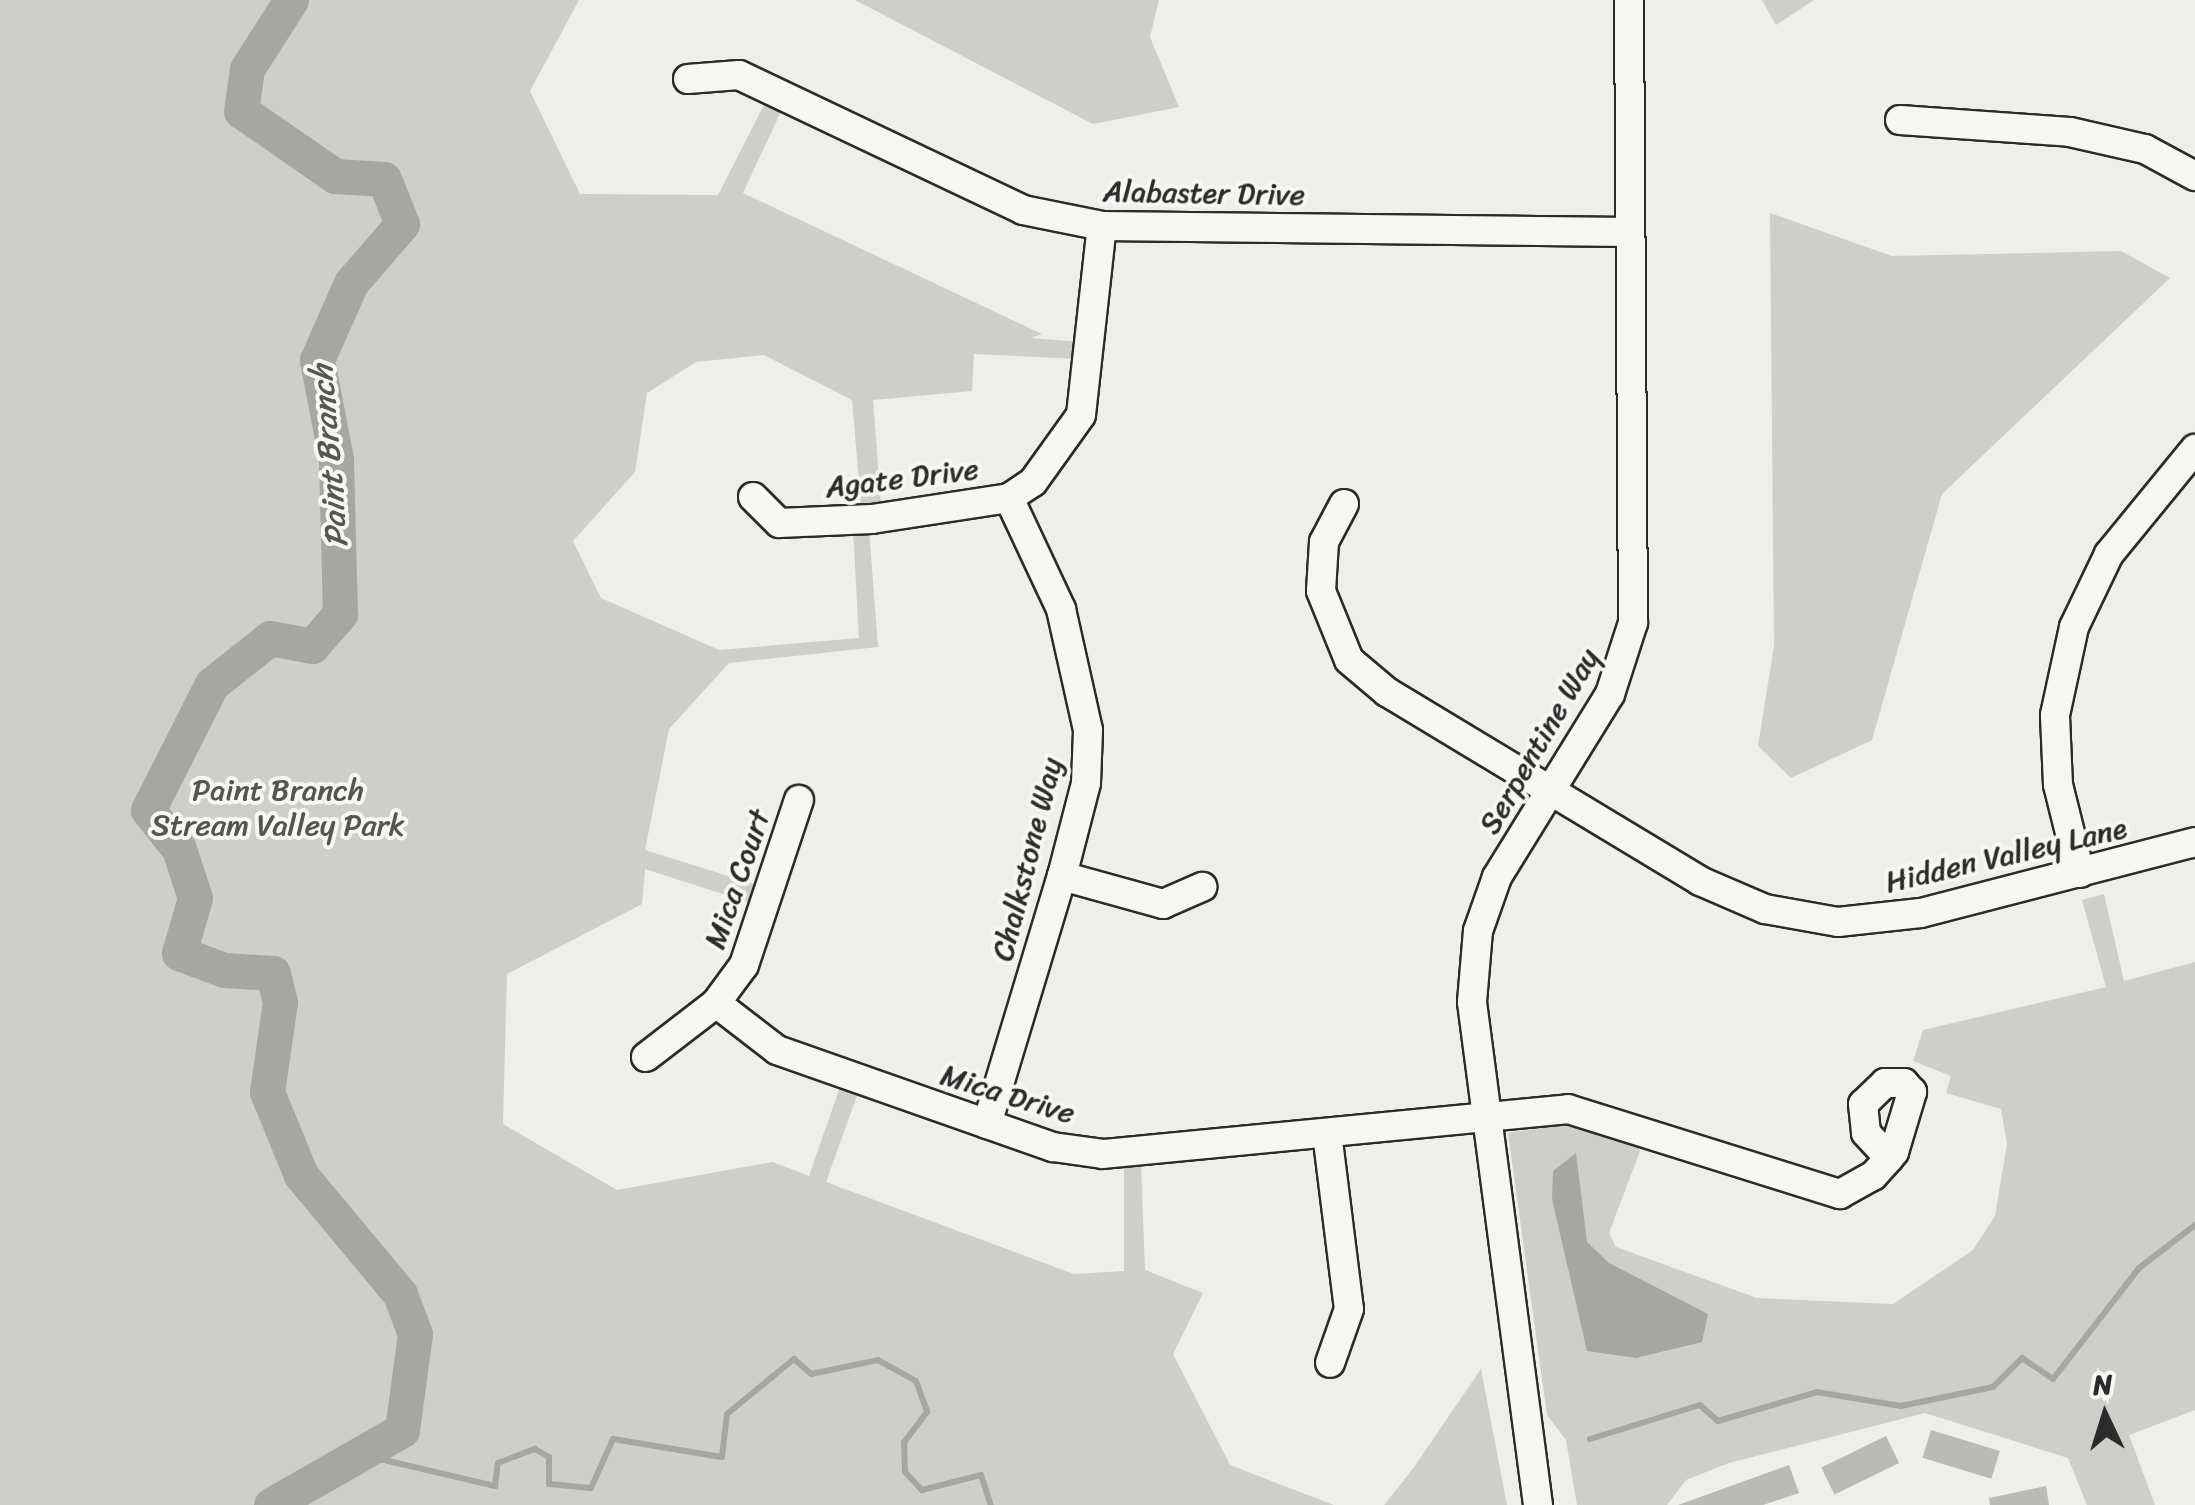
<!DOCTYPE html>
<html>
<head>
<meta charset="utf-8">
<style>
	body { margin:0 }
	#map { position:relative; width:2195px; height:1505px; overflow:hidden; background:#eeeeea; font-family:Sriracha,sans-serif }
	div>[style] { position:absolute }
	.green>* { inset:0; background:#cececa }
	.water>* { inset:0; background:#a6a6a3 }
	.stream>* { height:6px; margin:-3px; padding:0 3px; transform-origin:3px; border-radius:3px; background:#a6a6a3 }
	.river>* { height:35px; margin:-17.5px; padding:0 17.5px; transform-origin:17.5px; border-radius:17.5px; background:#a6a6a3 }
	.building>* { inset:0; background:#babab7; transform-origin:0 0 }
	.roads { filter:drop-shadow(2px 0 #2b2b2b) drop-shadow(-2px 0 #2b2b2b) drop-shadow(0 2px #2b2b2b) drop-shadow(0 -2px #2b2b2b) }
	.minor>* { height:28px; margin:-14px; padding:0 14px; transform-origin:14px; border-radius:14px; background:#f6f6f2 }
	span { translate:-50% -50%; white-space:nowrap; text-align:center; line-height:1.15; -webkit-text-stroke:8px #f6f6f2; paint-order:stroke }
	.street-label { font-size:30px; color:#2b2b2b }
	.park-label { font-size:30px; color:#545453 }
	.water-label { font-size:32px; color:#565655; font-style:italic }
	.north { position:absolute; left:2055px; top:1365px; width:100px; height:100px; -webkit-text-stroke:8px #f6f6f2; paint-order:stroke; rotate:356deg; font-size:28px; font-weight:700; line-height:40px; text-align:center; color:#2b2b2b }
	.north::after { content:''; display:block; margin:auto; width:35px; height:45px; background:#2b2b2b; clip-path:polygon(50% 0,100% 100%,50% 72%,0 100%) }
</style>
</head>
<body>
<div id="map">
	<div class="green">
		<div style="clip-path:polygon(0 0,579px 0,530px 91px,580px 194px,718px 195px,767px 99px,783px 107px,743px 193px,1042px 334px,1031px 338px,1080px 342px,1078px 359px,974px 354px,972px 391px,873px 400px,881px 505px,861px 506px,852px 400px,764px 355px,696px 362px,647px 393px,635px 472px,573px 541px,601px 598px,719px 650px,859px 638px,853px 530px,869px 529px,878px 647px,729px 663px,669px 729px,645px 850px,760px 886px,754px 904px,645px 869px,642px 904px,507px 974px,503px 1124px,617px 1190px,773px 1162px,809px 1176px,840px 1087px,858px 1093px,826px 1182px,1074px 1274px,1124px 1271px,1124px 1165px,1141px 1165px,1145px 1270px,1203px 1293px,1173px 1354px,1230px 1465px,1334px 1505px,0 1505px)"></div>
		<div style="clip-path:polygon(855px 0,1159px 0,1150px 37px,1179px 107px,1093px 124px)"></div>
		<div style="clip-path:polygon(1762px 0,1814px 0,1776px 25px)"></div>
		<div style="clip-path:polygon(1770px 213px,1892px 256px,2121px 251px,2170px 278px,1942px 494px,1872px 740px,1791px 778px,1758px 746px,1774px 646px)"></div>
		<div style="clip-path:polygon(2104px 894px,2124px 981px,2195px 962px,2195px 1410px,2129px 1435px,2155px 1505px,2087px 1505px,2068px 1458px,1925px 1413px,1729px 1463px,1686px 1480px,1667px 1505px,1577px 1505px,1566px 1440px,1547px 1415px,1508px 1133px,1562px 1125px,1631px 1138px,1640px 1151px,1609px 1233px,1616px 1247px,1757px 1298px,1893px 1304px,1973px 1250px,1995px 1216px,2007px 1144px,2001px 1109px,1946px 1093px,1951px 1076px,1913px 1061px,1923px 1030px,2106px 987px,2082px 900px)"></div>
		<div style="clip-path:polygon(1481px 1369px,1507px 1505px,1384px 1505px,1412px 1470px)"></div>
	</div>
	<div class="water">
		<div style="clip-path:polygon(1576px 1153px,1587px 1242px,1609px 1263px,1708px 1314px,1702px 1342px,1636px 1358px,1587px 1351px,1552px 1199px,1553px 1171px)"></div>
	</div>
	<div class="stream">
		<div style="left:1590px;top:1439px;width:115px;rotate:-17.2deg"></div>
		<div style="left:1700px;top:1405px;width:24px;rotate:42deg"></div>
		<div style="left:1718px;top:1421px;width:103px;rotate:-16.3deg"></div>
		<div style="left:1817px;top:1392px;width:85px;rotate:9.5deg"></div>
		<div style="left:1901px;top:1406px;width:94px;rotate:-11.7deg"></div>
		<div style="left:1993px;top:1387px;width:41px;rotate:-45deg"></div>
		<div style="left:2022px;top:1358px;width:37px;rotate:34deg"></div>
		<div style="left:2053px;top:1379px;width:140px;rotate:-52.2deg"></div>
		<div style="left:2139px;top:1268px;width:71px;rotate:-37.5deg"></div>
		<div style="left:363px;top:1455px;width:136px;rotate:13.2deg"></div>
		<div style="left:495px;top:1486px;width:23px;rotate:-83deg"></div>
		<div style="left:498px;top:1463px;width:40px;rotate:-21deg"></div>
		<div style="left:535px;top:1449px;width:16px;rotate:30deg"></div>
		<div style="left:549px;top:1457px;width:27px;rotate:90deg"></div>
		<div style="left:549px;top:1484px;width:42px;rotate:5.4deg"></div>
		<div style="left:591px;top:1488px;width:54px;rotate:-65.8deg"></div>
		<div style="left:613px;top:1439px;width:110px;rotate:9.4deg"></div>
		<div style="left:722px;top:1457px;width:43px;rotate:-83.4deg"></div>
		<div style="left:727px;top:1414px;width:87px;rotate:-39.4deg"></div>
		<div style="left:794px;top:1359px;width:23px;rotate:41deg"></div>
		<div style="left:811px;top:1374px;width:68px;rotate:-11.8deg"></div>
		<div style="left:878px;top:1360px;width:43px;rotate:28.9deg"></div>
		<div style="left:916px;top:1381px;width:33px;rotate:70deg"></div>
		<div style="left:927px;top:1412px;width:38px;rotate:127deg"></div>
		<div style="left:904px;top:1442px;width:30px;rotate:88deg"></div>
		<div style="left:905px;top:1472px;width:25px;rotate:47deg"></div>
		<div style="left:922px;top:1490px;width:61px;rotate:-14.3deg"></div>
		<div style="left:981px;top:1475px;width:32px;rotate:72deg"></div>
	</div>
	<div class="river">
		<div style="left:271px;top:1505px;width:151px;rotate:-29.8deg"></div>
		<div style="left:402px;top:1430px;width:97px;rotate:-82.3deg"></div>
		<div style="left:415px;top:1334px;width:43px;rotate:-110.6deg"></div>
		<div style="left:400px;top:1294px;width:155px;rotate:-129.8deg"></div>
		<div style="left:301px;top:1175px;width:90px;rotate:-112.3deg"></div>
		<div style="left:267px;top:1092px;width:91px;rotate:-81.8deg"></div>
		<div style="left:280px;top:1002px;width:30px;rotate:-104deg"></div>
		<div style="left:273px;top:973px;width:49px;rotate:-176.5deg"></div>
		<div style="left:224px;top:970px;width:48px;rotate:-159.3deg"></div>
		<div style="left:179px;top:953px;width:57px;rotate:-73.8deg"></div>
		<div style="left:195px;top:898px;width:52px;rotate:-108.1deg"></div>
		<div style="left:179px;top:849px;width:50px;rotate:-128.5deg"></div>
		<div style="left:148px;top:810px;width:141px;rotate:-63.1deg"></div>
		<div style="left:212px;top:684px;width:74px;rotate:-38.4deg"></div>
		<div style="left:270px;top:638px;width:43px;rotate:10.8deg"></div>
		<div style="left:312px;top:646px;width:43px;rotate:-48.8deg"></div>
		<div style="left:340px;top:614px;width:155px;rotate:-91.5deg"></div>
		<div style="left:336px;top:459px;width:101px;rotate:-100.9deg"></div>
		<div style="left:317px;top:360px;width:84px;rotate:-66.2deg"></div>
		<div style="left:351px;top:283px;width:78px;rotate:-49.2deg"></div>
		<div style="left:402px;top:224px;width:48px;rotate:-111.8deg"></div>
		<div style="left:384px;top:179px;width:49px;rotate:-176.5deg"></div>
		<div style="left:335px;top:176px;width:114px;rotate:-145.3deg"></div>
		<div style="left:241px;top:111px;width:42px;rotate:-81.9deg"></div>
		<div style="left:247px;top:69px;width:82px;rotate:-57.5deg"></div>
	</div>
	<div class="building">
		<div style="left:1931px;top:1430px;width:72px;height:29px;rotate:17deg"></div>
		<div style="left:1886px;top:1436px;width:30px;height:72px;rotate:64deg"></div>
		<div style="clip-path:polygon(1789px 1465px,1799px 1493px,1763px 1505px,1678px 1505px)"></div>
		<div style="clip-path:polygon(2046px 1486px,2049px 1505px,1990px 1505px,1989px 1498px)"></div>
	</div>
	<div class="roads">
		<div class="minor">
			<div style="left:688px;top:79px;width:51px;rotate:-4.5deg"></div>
			<div style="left:739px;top:75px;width:314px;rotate:25.4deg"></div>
			<div style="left:1023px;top:210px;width:81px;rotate:11.4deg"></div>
			<div style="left:1102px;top:226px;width:528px;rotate:0.65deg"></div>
			<div style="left:1900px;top:120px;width:170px;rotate:4deg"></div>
			<div style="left:2070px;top:132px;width:77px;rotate:12.8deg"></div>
			<div style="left:2145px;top:149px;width:57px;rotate:28.4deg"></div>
			<div style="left:753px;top:497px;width:37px;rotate:45deg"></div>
			<div style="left:779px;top:523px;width:93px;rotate:-2.5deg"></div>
			<div style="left:872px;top:519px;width:139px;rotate:-8.7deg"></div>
			<div style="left:1009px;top:498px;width:29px;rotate:-34deg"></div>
			<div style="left:1033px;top:482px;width:82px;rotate:-54.4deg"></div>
			<div style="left:1081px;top:415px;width:190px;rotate:-83.7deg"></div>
			<div style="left:1344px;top:504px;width:43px;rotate:117.8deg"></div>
			<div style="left:1324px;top:542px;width:49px;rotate:93.5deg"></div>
			<div style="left:1321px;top:591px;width:74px;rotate:67.9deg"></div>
			<div style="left:1349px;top:660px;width:50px;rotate:40.1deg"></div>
			<div style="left:1387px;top:692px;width:366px;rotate:31.1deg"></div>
			<div style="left:1700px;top:881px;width:71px;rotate:23.3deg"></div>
			<div style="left:1765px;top:909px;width:74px;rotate:10.1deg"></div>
			<div style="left:1838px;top:922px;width:83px;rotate:-6.2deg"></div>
			<div style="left:1921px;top:913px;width:283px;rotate:-14.5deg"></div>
			<div style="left:2080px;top:873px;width:91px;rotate:-104deg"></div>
			<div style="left:2058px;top:785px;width:70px;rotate:-92.5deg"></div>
			<div style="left:2055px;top:715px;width:90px;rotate:-77.8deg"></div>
			<div style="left:2074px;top:627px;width:81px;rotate:-64.4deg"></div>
			<div style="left:2109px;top:554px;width:136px;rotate:-50.7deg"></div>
			<div style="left:1062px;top:876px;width:105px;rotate:15.5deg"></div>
			<div style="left:1163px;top:904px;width:43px;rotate:-23.6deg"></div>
			<div style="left:716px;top:1003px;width:77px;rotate:37.6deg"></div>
			<div style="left:777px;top:1050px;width:293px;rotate:19.4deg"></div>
			<div style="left:1053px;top:1147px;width:50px;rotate:8deg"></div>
			<div style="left:1103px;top:1154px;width:467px;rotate:-5.5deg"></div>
			<div style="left:1568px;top:1109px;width:285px;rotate:17.4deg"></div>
			<div style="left:1840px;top:1194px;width:38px;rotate:-29deg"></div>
			<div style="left:1873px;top:1176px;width:24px;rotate:-48deg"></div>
			<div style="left:1889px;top:1158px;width:8px;rotate:-50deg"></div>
			<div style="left:1894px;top:1152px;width:63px;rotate:-73.3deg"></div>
			<div style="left:1912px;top:1092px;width:12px;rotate:-132deg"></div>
			<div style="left:1904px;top:1083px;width:19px;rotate:180deg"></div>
			<div style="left:1885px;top:1083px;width:30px;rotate:136deg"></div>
			<div style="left:1863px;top:1104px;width:29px;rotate:84deg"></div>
			<div style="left:1866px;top:1133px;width:34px;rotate:47deg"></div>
			<div style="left:646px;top:1057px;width:88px;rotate:-37.6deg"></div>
			<div style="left:716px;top:1003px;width:47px;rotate:-53.6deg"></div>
			<div style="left:744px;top:965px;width:174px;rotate:-71.6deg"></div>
			<div style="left:987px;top:1124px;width:259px;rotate:-73.2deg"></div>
			<div style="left:1062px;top:876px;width:96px;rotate:-75.5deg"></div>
			<div style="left:1086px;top:783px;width:53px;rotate:-87.8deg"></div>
			<div style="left:1088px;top:730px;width:124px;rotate:-102.6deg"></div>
			<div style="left:1061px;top:609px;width:123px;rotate:-115.1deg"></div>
			<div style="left:1327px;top:1133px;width:177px;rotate:82.9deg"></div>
			<div style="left:1349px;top:1309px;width:57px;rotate:109.4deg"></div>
			<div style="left:1538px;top:1505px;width:507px;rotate:-97.48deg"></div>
			<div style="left:1472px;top:1002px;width:71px;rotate:-85.2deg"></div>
			<div style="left:1478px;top:931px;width:57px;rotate:-70.6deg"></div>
			<div style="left:1497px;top:877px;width:215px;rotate:-58.3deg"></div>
			<div style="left:1610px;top:694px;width:75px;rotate:-72.1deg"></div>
			<div style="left:1633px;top:623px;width:623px;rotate:-90.37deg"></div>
		</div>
	</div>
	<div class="street-label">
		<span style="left:1204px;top:193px;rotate:1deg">Alabaster Drive</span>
		<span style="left:902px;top:478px;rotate:-7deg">Agate Drive</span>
		<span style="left:1539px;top:741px;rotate:-60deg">Serpentine Way</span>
		<span style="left:2006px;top:855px;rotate:-13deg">Hidden Valley Lane</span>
		<span style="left:1027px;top:859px;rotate:-76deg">Chalkstone Way</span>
		<span style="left:737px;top:879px;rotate:-71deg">Mica Court</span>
		<span style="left:1008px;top:1094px;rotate:17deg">Mica Drive</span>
	</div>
	<div class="park-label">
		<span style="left:278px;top:807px">Paint Branch<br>Stream Valley Park</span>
	</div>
	<div class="water-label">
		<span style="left:330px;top:456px;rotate:-95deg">Paint Branch</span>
	</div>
	<div class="north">N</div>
</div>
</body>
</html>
